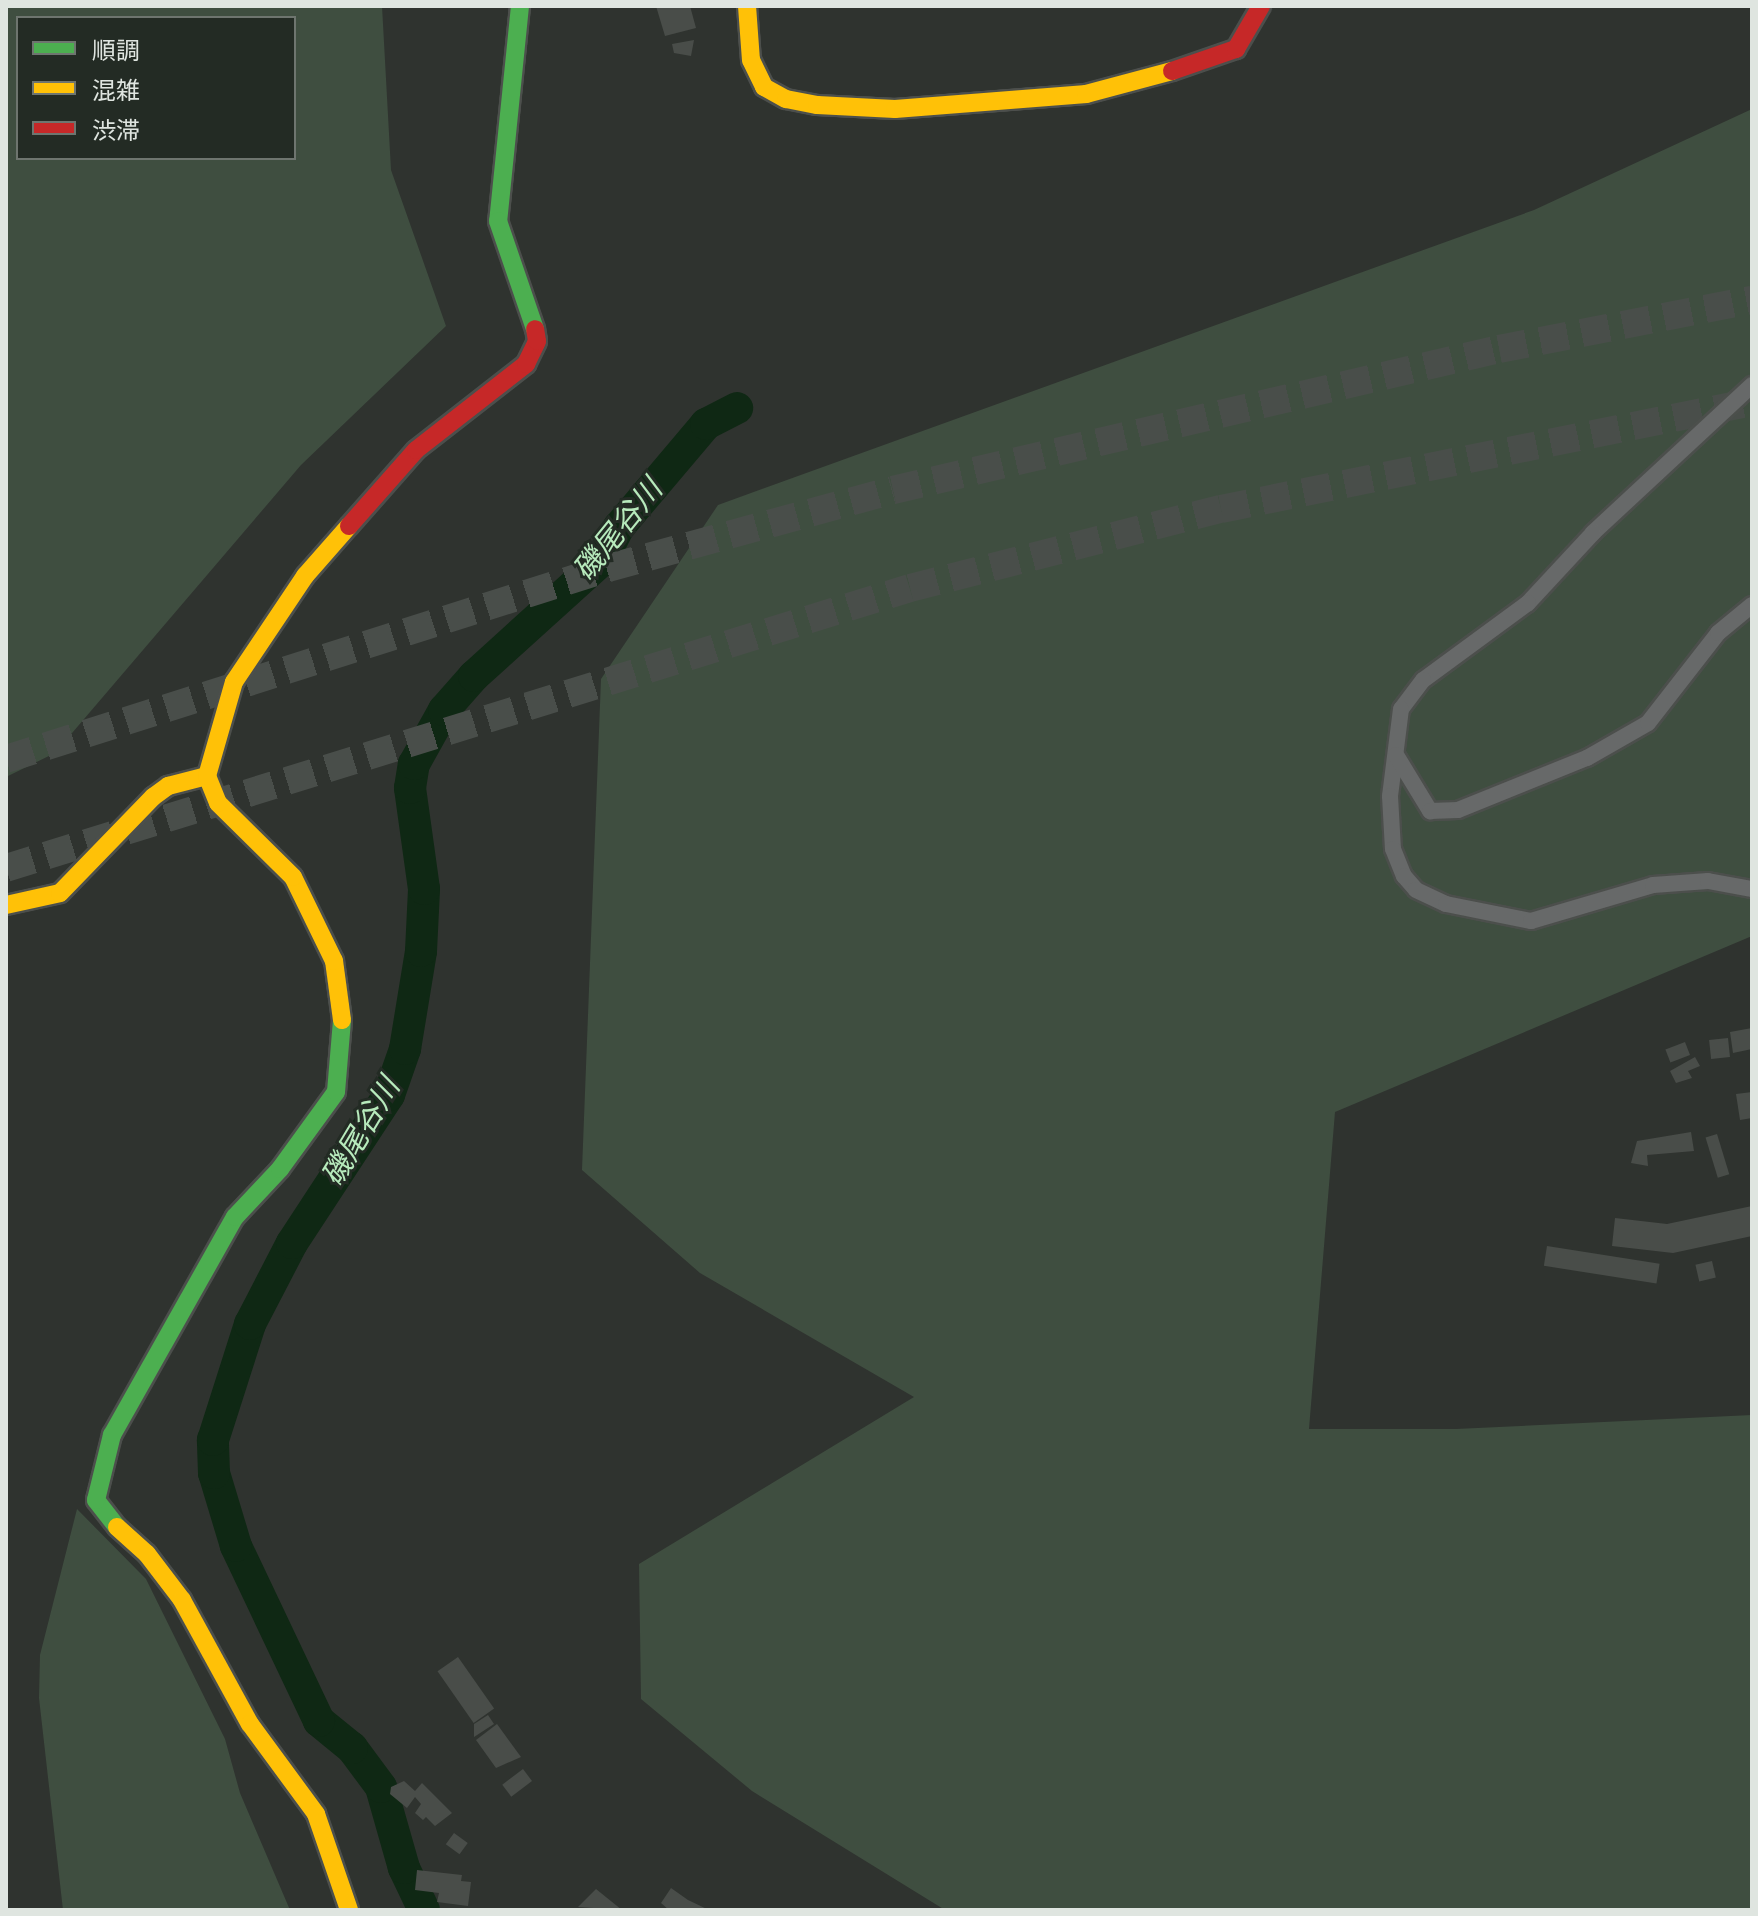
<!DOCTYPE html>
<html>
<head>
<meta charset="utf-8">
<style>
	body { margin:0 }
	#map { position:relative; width:1758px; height:1916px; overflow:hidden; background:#2f332f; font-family:"Fira Sans Condensed","Noto Sans JP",sans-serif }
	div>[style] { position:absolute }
	.green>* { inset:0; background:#3f4e40 }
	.river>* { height:32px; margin:-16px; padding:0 16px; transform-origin:16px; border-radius:16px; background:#0f2814 }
	.building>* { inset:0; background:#494d49; transform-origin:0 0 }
	.highway-tunnel>* { height:28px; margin-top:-14px; transform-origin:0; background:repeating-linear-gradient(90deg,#494e4a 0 28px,transparent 0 42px) }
	.roads { filter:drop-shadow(2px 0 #4c4f4c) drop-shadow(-2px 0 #4c4f4c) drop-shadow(0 2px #4c4f4c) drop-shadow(0 -2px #4c4f4c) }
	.street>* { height:16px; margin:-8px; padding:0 8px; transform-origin:8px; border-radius:8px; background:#676969 }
	.fast>* { height:18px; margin:-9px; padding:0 9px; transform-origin:9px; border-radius:9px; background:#4caf50 }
	.slow>* { height:18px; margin:-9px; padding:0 9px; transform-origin:9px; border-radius:9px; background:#ffc107 }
	.jam>* { height:18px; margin:-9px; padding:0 9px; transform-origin:9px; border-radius:9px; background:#c62828 }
	span { translate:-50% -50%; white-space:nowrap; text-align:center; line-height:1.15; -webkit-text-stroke:6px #232b24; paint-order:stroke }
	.water-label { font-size:30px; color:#b7eabc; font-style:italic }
	.frame { position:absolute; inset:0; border:8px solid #dfe5e0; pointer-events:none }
	.legend { position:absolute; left:16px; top:16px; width:280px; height:144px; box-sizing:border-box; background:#232b24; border:2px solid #6e756f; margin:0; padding:10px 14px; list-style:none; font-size:24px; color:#dfe5e0 }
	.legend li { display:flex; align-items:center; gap:16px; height:40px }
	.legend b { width:40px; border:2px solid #6e756f }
</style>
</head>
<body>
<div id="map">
	<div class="green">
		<div style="clip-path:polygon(evenodd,6px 6px,382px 6px,391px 170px,446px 326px,301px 465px,55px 753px,6px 777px,6px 6px,18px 18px,294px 18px,294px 158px,18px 158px,18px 18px)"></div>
		<div style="clip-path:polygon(1752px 109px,1752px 936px,1335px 1112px,1309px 1429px,1456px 1429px,1752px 1415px,1752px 1910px,945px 1910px,752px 1791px,641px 1699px,639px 1564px,914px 1397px,700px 1273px,582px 1170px,601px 679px,718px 505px,1534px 210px)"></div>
		<div style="clip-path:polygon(77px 1509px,146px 1579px,225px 1739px,240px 1793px,290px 1910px,63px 1910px,39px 1698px,40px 1655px)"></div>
	</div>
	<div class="river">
		<div style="left:424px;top:1910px;width:47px;rotate:-115.5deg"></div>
		<div style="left:404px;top:1868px;width:84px;rotate:-105.9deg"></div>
		<div style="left:381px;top:1787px;width:49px;rotate:-126.6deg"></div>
		<div style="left:352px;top:1748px;width:43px;rotate:-140.7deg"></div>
		<div style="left:319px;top:1721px;width:194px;rotate:-115.4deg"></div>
		<div style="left:236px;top:1546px;width:76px;rotate:-106.8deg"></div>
		<div style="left:214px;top:1473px;width:33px;rotate:-92deg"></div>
		<div style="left:213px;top:1440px;width:122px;rotate:-72.3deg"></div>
		<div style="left:250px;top:1324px;width:91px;rotate:-62.6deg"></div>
		<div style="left:292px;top:1243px;width:177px;rotate:-56.8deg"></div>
		<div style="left:389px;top:1095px;width:49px;rotate:-70.8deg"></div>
		<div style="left:405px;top:1049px;width:99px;rotate:-80.7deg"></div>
		<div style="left:421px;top:951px;width:62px;rotate:-87.2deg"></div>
		<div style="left:424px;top:889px;width:102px;rotate:-97.9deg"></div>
		<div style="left:410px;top:788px;width:24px;rotate:-81deg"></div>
		<div style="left:414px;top:764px;width:62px;rotate:-60.9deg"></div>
		<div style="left:444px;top:710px;width:45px;rotate:-48.6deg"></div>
		<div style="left:474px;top:676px;width:173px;rotate:-42.2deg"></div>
		<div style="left:602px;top:560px;width:37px;rotate:-63deg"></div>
		<div style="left:619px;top:527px;width:135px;rotate:-49.8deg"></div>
		<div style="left:706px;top:424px;width:35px;rotate:-27deg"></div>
	</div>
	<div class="building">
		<div style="clip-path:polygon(656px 6px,690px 6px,696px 28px,665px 36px)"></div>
		<div style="clip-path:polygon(694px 40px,691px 56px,674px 53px,672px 44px)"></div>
		<div style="clip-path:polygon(1752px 1028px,1752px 1049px,1733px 1053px,1730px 1032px)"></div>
		<div style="left:1728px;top:1038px;width:19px;height:19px;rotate:84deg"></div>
		<div style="left:1685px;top:1042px;width:14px;height:21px;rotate:69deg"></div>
		<div style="clip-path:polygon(1695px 1057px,1700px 1066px,1688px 1071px,1692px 1078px,1676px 1083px,1670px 1071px)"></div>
		<div style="clip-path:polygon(1752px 1092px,1752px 1118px,1740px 1120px,1736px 1094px)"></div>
		<div style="clip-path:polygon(1691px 1132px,1694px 1151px,1647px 1155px,1648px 1166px,1631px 1163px,1637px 1141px)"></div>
		<div style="left:1717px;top:1134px;width:42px;height:12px;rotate:73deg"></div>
		<div style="clip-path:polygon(1752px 1206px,1752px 1236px,1673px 1253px,1612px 1246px,1615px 1218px,1667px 1224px)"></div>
		<div style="left:1547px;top:1246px;width:114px;height:20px;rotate:9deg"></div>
		<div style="left:1712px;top:1261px;width:17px;height:17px;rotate:77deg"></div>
		<div style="left:458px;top:1657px;width:63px;height:25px;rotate:55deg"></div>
		<div style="clip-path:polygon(488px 1715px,494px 1724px,474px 1737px,474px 1724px)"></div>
		<div style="clip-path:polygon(497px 1724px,521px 1757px,496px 1768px,476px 1740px)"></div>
		<div style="left:523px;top:1769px;width:15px;height:26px;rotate:53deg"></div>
		<div style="clip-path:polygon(404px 1781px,415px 1791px,422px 1783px,452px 1813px,435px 1826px,426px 1817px,423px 1820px,415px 1813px,421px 1804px,415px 1797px,407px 1808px,390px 1794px,391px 1787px)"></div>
		<div style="left:454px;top:1833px;width:17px;height:14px;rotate:36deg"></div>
		<div style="clip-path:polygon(417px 1870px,462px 1875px,461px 1881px,471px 1882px,468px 1906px,437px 1902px,439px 1893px,415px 1890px)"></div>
		<div style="clip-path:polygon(671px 1888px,688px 1900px,709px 1910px,669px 1910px,661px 1903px)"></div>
		<div style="clip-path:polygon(596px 1889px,622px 1910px,578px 1907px)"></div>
	</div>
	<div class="highway-tunnel">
		<div style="left:6px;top:759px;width:632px;rotate:-17.6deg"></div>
		<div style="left:608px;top:568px;width:295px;rotate:-15.3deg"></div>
		<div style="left:893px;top:490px;width:622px;rotate:-13.1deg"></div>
		<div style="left:1499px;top:349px;width:258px;rotate:-11deg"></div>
		<div style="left:6px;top:868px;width:946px;rotate:-17.21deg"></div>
		<div style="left:910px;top:588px;width:321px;rotate:-14.3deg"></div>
		<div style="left:1221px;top:509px;width:542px;rotate:-11.39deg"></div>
	</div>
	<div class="roads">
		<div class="street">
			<div style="left:1752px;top:385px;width:217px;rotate:137.1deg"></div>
			<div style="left:1593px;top:533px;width:96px;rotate:132.9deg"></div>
			<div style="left:1528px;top:603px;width:130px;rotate:143.7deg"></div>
			<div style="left:1423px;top:680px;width:36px;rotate:127deg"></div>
			<div style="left:1401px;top:709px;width:88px;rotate:97.2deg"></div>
			<div style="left:1390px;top:796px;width:53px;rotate:86.8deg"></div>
			<div style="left:1393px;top:849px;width:29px;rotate:68deg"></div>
			<div style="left:1404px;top:876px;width:18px;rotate:49deg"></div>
			<div style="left:1416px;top:890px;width:33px;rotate:25deg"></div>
			<div style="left:1446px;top:904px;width:87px;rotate:11.3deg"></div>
			<div style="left:1531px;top:921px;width:127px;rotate:-16.4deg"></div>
			<div style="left:1653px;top:885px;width:55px;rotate:-4.2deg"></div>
			<div style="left:1708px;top:881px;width:45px;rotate:10.3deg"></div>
			<div style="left:1396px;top:755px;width:66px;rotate:58.7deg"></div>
			<div style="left:1430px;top:811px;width:28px;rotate:-2deg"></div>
			<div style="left:1458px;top:810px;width:139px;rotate:-22deg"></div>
			<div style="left:1587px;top:758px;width:70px;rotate:-29.8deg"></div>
			<div style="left:1648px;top:723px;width:114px;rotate:-52.1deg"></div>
			<div style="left:1718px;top:633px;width:44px;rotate:-39.5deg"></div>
		</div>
		<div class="fast">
			<div style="left:520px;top:6px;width:216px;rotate:95.8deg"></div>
			<div style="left:498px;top:221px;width:114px;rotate:71.1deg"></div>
			<div style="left:117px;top:1527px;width:34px;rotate:-128deg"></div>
			<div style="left:96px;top:1500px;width:67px;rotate:-76.2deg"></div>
			<div style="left:112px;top:1435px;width:250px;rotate:-60.6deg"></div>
			<div style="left:235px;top:1217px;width:66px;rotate:-46.8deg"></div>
			<div style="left:280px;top:1169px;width:95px;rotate:-54deg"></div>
			<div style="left:336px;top:1092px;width:72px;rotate:-85.2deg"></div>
		</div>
		<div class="slow">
			<div style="left:747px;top:6px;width:54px;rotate:85.8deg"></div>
			<div style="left:751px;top:60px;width:30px;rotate:64deg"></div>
			<div style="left:764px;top:87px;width:25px;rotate:29deg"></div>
			<div style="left:786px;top:99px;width:32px;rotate:11deg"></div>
			<div style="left:817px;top:105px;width:78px;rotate:2.9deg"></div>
			<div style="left:895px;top:109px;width:192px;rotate:-4.5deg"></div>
			<div style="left:1086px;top:94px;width:89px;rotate:-15deg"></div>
			<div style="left:6px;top:905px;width:55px;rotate:-12.5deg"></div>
			<div style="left:60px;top:893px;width:134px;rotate:-45.9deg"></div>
			<div style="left:153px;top:797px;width:19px;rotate:-36deg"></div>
			<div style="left:168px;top:786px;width:40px;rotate:-14.4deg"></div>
			<div style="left:342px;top:1020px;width:60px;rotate:-97.7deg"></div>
			<div style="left:334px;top:961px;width:93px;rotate:-116deg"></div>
			<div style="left:293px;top:877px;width:105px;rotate:-135.4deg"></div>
			<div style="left:218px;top:803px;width:29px;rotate:-112deg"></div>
			<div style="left:207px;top:776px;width:98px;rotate:-74deg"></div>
			<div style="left:234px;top:682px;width:128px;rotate:-56.2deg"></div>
			<div style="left:305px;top:576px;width:67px;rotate:-48.7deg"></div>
			<div style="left:117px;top:1527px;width:40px;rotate:42deg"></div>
			<div style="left:147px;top:1554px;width:58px;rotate:52.7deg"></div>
			<div style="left:182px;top:1600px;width:141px;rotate:61.3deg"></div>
			<div style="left:250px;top:1724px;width:112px;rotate:53.7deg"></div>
			<div style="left:316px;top:1814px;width:102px;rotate:71deg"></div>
		</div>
		<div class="jam">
			<div style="left:1172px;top:71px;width:68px;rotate:-19deg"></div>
			<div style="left:1236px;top:49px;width:50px;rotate:-59.8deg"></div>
			<div style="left:349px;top:526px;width:101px;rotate:-48.6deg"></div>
			<div style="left:416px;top:450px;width:140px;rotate:-38deg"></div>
			<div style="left:526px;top:364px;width:25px;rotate:-64deg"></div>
			<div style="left:537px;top:341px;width:12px;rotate:-99deg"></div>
		</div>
	</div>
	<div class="water-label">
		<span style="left:618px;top:530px;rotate:-51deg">磯尾谷川</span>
		<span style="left:361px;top:1132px;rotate:-59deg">磯尾谷川</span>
	</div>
	<div class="frame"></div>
	<ul class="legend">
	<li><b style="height:10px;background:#4caf50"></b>順調</li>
	<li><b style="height:10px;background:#ffc107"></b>混雑</li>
	<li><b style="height:10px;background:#c62828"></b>渋滞</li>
	</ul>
</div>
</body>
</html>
